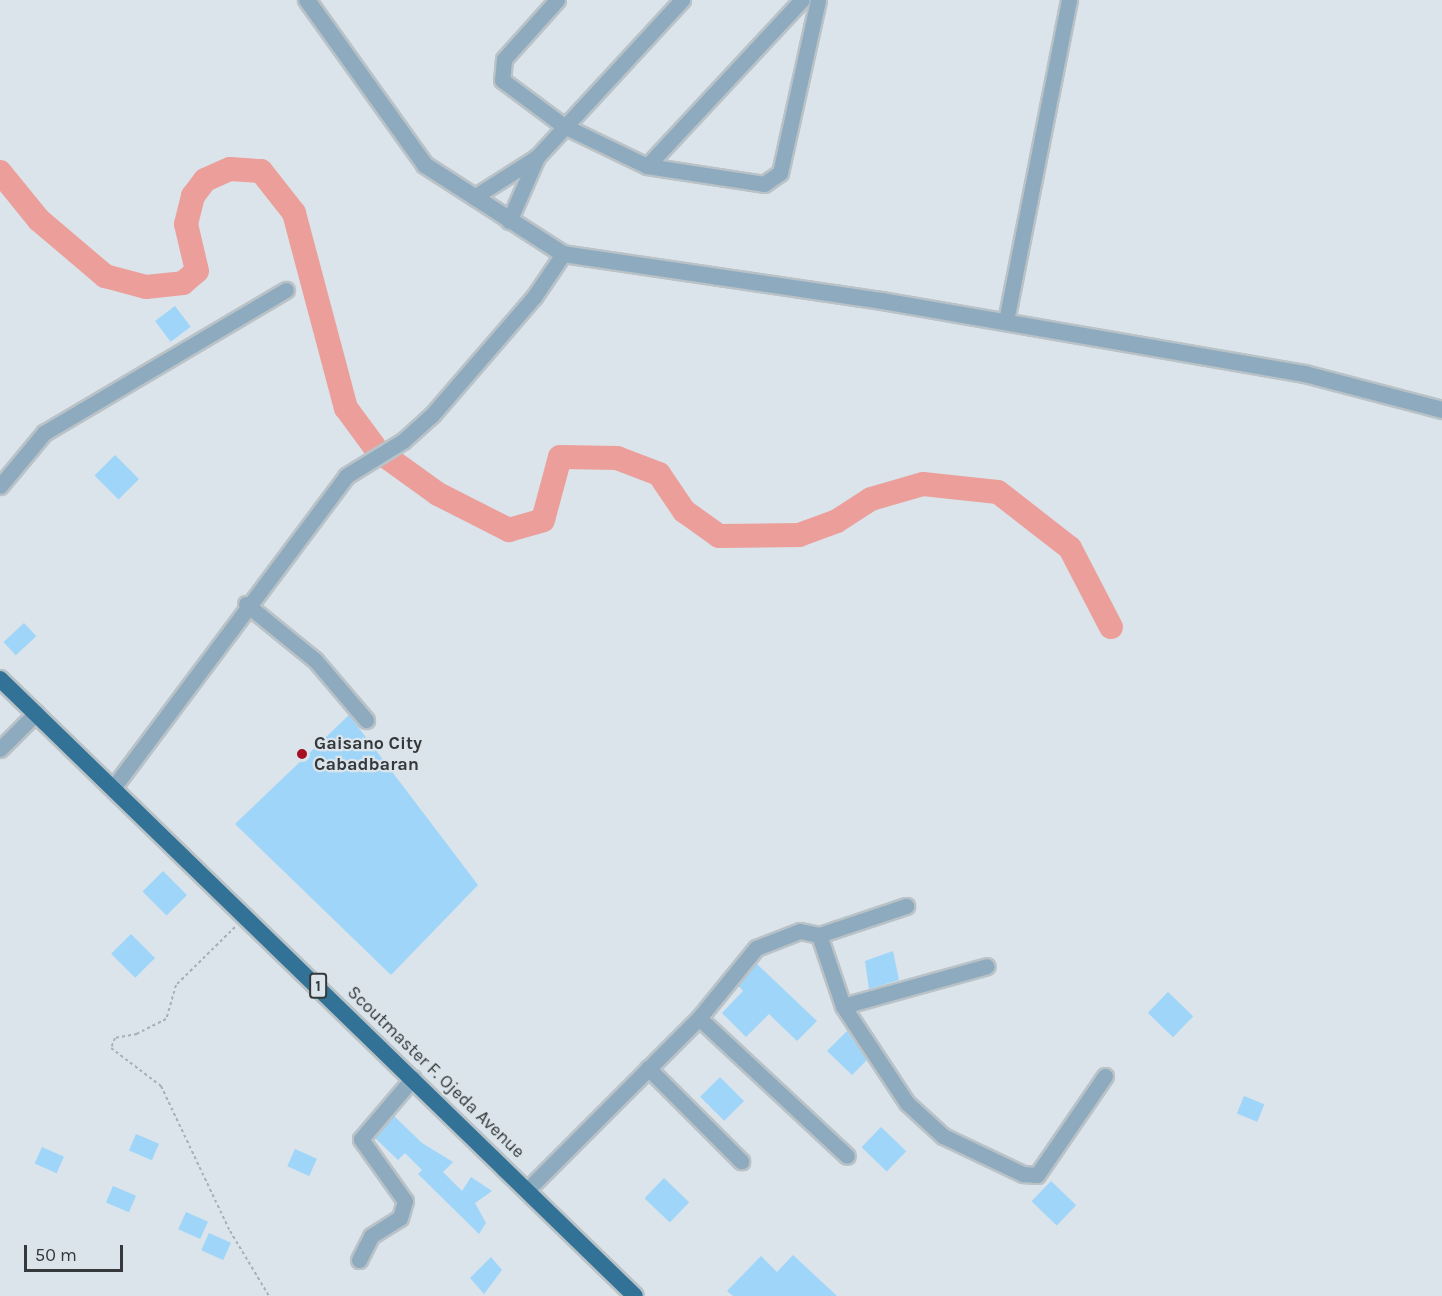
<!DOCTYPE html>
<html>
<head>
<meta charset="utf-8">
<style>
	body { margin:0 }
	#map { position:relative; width:1442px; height:1296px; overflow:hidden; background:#dae4ea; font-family:Karla,sans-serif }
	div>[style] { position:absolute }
	.river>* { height:24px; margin:-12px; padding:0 12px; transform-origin:12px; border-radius:12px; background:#ec9f9a }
	.building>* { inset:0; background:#9fd5f9; transform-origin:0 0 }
	.path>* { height:2px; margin-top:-1px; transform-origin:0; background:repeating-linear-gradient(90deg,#a8b0b5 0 3px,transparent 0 6px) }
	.roads { filter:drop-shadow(2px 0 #b9c2c7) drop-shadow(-2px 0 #b9c2c7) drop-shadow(0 2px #b9c2c7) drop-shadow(0 -2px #b9c2c7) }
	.minor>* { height:15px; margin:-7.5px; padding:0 7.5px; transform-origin:7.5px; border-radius:7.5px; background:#8eaabe }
	.tertiary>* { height:16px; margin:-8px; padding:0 8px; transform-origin:8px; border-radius:8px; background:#8eaabe }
	.trunk>* { height:16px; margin:-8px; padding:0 8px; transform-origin:8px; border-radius:8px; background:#327296 }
	.dots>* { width:16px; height:16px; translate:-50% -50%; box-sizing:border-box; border:3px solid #dae4ea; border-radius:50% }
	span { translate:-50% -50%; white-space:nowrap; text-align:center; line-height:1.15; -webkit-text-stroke:4.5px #dae4ea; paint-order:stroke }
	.shield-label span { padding:2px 4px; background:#dae4ea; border:2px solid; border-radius:4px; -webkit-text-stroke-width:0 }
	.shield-label { font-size:16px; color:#35393b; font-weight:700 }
	.poi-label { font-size:18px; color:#35393b; font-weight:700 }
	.left { translate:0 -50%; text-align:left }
	.street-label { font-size:18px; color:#35393b }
	.scale { position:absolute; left:24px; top:1245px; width:99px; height:27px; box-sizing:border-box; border:3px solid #35393b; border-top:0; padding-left:8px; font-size:18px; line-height:21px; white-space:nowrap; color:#35393b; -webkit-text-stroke:4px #dae4ea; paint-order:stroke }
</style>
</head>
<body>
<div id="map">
	<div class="river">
		<div style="left:0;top:172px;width:62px;rotate:50.9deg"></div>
		<div style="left:39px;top:220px;width:87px;rotate:40.3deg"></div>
		<div style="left:105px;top:276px;width:42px;rotate:15deg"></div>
		<div style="left:146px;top:287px;width:37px;rotate:-6deg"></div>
		<div style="left:183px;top:283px;width:18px;rotate:-41deg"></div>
		<div style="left:197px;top:271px;width:48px;rotate:-103.2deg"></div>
		<div style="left:186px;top:224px;width:29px;rotate:-76deg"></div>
		<div style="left:193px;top:196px;width:20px;rotate:-53deg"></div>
		<div style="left:205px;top:180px;width:27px;rotate:-24deg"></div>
		<div style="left:230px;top:169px;width:31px;rotate:4deg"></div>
		<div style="left:261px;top:171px;width:53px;rotate:51.8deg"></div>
		<div style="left:294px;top:213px;width:202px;rotate:75.1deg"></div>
		<div style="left:346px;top:408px;width:47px;rotate:53.6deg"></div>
		<div style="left:388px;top:458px;width:62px;rotate:35.8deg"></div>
		<div style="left:438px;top:494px;width:80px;rotate:26.9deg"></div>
		<div style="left:509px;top:530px;width:35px;rotate:-16deg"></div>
		<div style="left:543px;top:520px;width:65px;rotate:-74.9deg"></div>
		<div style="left:560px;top:457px;width:57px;rotate:1deg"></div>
		<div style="left:617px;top:458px;width:45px;rotate:20.9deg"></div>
		<div style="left:659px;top:474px;width:45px;rotate:56deg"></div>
		<div style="left:684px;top:511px;width:43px;rotate:35.5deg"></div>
		<div style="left:719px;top:536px;width:80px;rotate:-0.7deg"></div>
		<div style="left:799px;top:535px;width:40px;rotate:-20.2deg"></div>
		<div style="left:837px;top:521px;width:40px;rotate:-32.9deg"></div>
		<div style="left:871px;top:499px;width:54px;rotate:-16.1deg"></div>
		<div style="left:923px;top:484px;width:75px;rotate:6.1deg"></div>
		<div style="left:998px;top:492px;width:91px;rotate:37.9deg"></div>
		<div style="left:1070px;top:548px;width:89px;rotate:62.6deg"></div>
	</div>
	<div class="building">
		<div style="left:175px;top:306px;width:26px;height:25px;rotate:53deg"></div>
		<div style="left:115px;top:455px;width:34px;height:29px;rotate:45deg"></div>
		<div style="left:24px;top:623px;width:18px;height:28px;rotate:47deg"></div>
		<div style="clip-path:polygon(349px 715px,478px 885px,391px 975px,235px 824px)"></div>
		<div style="left:163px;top:871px;width:34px;height:29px;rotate:45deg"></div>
		<div style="left:131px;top:934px;width:34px;height:28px;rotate:45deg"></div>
		<div style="clip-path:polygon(893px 951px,899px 980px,869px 989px,865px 961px)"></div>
		<div style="clip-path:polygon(757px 964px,817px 1021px,797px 1041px,769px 1014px,746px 1037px,722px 1013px,743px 991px,738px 985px)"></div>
		<div style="left:1168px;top:992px;width:35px;height:29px;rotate:44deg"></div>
		<div style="clip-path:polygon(847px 1031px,867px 1060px,852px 1075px,827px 1051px)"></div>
		<div style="left:720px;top:1077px;width:34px;height:28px;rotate:45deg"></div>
		<div style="left:1244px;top:1096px;width:22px;height:19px;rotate:22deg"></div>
		<div style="clip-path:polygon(394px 1116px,422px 1143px,453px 1162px,443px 1172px,462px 1191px,471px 1177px,492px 1191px,475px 1203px,486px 1223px,479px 1234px,418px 1174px,422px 1170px,405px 1153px,398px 1160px,375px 1138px)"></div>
		<div style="left:881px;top:1127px;width:35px;height:28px;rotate:44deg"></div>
		<div style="left:136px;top:1134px;width:25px;height:18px;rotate:23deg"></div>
		<div style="left:42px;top:1147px;width:24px;height:18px;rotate:24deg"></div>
		<div style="left:295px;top:1149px;width:24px;height:19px;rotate:24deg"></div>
		<div style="left:664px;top:1178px;width:35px;height:28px;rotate:44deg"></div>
		<div style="left:1051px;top:1181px;width:35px;height:28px;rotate:44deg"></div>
		<div style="left:113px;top:1186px;width:25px;height:18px;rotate:23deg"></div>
		<div style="left:186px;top:1212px;width:24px;height:19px;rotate:24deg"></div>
		<div style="left:209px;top:1233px;width:24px;height:19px;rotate:24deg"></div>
		<div style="clip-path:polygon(793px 1255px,837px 1296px,733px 1296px,727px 1291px,761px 1256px,777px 1272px)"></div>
		<div style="clip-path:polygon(491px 1257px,502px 1270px,484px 1294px,470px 1278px)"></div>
	</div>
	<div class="path">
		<div style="left:235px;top:927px;width:83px;rotate:135.5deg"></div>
		<div style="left:176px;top:985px;width:35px;rotate:106deg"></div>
		<div style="left:166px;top:1019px;width:33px;rotate:153deg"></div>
		<div style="left:137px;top:1034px;width:22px;rotate:170deg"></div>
		<div style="left:115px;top:1038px;width:11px;rotate:112deg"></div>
		<div style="left:111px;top:1048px;width:63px;rotate:37.2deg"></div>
		<div style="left:161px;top:1086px;width:161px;rotate:64.6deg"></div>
		<div style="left:230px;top:1231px;width:76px;rotate:59deg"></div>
	</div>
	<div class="roads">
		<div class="minor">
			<div style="left:557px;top:0;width:79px;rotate:131.9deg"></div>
			<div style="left:504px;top:59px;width:21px;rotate:95deg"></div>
			<div style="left:502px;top:80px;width:77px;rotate:36.6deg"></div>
			<div style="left:564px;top:126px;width:92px;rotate:25.7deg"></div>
			<div style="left:647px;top:166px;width:118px;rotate:8.7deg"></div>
			<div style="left:764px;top:184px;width:19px;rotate:-35deg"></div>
			<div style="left:780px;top:173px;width:177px;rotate:-77.6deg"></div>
			<div style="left:647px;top:166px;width:227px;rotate:-47deg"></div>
			<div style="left:474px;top:197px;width:75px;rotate:-32.4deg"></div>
			<div style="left:537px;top:157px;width:214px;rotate:-47.3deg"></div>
			<div style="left:509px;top:221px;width:70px;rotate:-66.4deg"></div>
			<div style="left:1006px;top:321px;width:327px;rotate:-78.9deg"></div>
			<div style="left:0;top:486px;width:69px;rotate:-50.3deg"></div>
			<div style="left:44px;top:433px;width:281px;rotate:-30.6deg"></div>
			<div style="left:246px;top:604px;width:89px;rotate:39.1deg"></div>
			<div style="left:315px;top:660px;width:79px;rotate:49.6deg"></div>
			<div style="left:0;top:749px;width:51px;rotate:-45deg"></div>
			<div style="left:113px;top:788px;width:389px;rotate:-53.2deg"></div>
			<div style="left:346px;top:476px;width:67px;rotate:-31.6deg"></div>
			<div style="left:403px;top:441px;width:39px;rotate:-42deg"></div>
			<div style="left:432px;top:415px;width:156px;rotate:-49.2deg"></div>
			<div style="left:534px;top:297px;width:52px;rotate:-56deg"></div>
			<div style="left:819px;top:935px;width:92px;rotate:-18.4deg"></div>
			<div style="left:843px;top:1006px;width:149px;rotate:-15.5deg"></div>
			<div style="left:699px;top:1018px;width:202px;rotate:43deg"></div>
			<div style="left:648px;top:1068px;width:132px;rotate:45deg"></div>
			<div style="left:528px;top:1189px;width:242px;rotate:-45deg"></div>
			<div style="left:699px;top:1018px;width:90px;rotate:-50.8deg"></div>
			<div style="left:756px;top:948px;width:47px;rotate:-21.1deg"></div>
			<div style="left:800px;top:931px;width:19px;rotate:12deg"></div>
			<div style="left:819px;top:935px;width:75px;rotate:71.3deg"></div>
			<div style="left:843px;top:1006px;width:116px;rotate:56.6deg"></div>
			<div style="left:907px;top:1103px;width:49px;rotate:42.5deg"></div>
			<div style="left:943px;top:1136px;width:89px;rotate:25.4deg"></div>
			<div style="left:1023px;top:1174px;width:14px;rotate:4deg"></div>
			<div style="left:1037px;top:1175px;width:120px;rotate:-55.5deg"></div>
			<div style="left:359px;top:1260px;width:27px;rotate:-63deg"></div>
			<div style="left:371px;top:1236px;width:34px;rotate:-32deg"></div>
			<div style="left:400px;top:1218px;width:18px;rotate:-74deg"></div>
			<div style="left:405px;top:1201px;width:76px;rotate:-125.4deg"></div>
			<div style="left:361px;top:1139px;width:80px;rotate:-49.6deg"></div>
		</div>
		<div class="tertiary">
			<div style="left:307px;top:0;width:203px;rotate:54.4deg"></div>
			<div style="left:425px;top:165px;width:164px;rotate:32.8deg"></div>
			<div style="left:563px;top:254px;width:322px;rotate:8.4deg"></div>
			<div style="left:882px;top:301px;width:429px;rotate:9.8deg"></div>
			<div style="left:1305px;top:374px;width:142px;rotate:14.7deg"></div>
		</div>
		<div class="trunk">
			<div style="left:0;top:679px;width:885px;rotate:44.18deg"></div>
		</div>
	</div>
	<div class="dots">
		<div style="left:302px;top:754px;background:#a60e22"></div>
	</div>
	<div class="shield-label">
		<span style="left:318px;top:986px">1</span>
	</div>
	<div class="poi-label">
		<span class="left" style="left:314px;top:754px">Gaisano City<br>Cabadbaran</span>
	</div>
	<div class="street-label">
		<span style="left:436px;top:1072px;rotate:44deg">Scoutmaster F. Ojeda Avenue</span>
	</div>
	<div class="scale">50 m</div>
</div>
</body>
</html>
